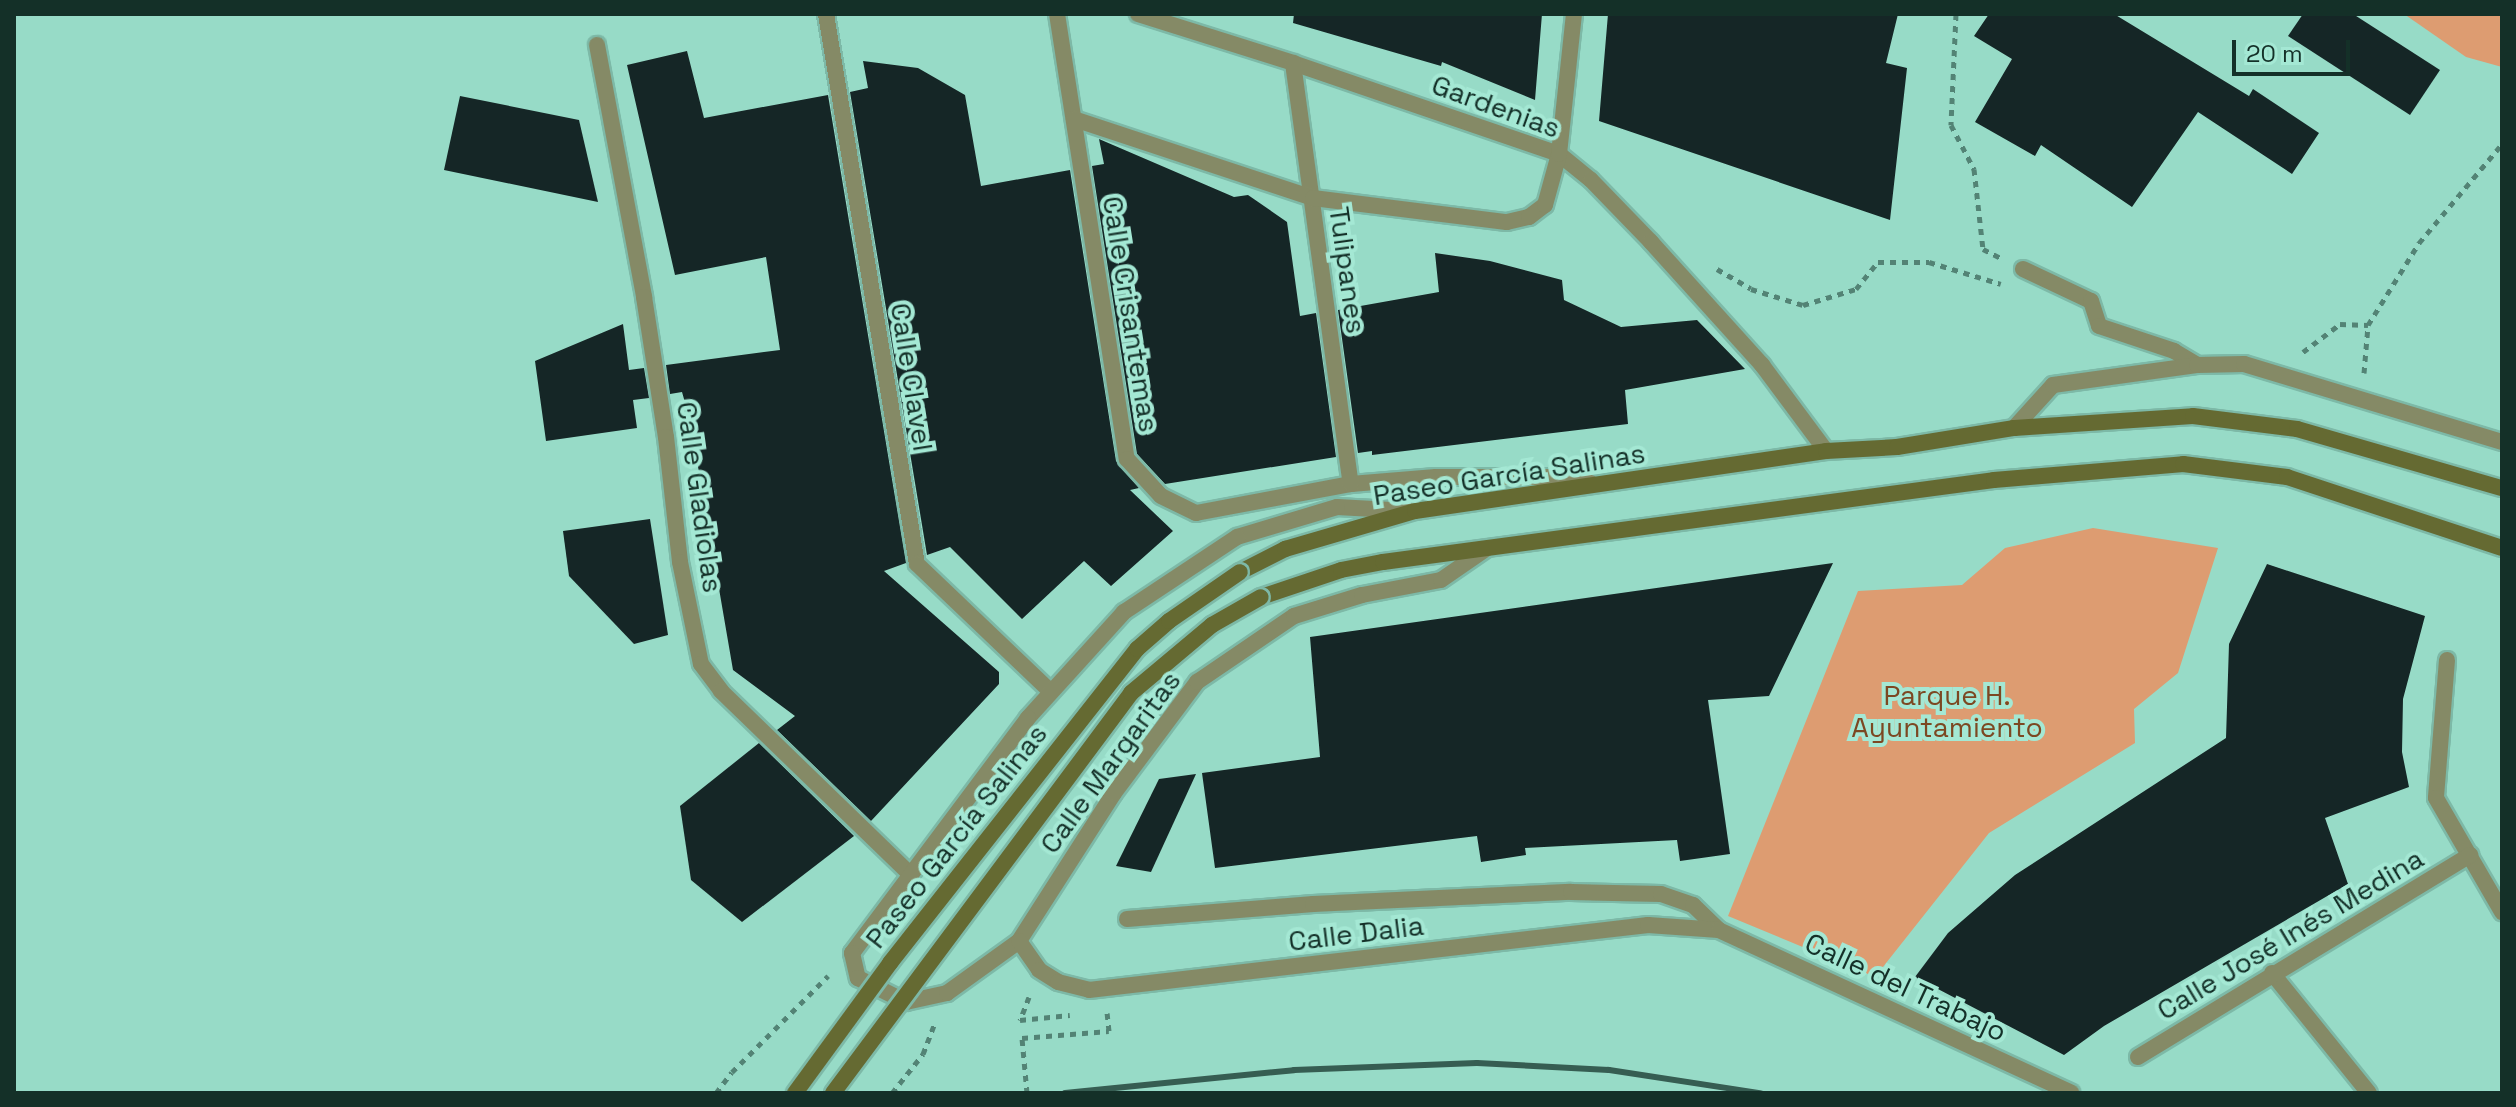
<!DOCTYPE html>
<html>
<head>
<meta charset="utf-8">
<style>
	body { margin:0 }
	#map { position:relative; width:2516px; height:1107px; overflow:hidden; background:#97dbc7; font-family:"Space Grotesk",sans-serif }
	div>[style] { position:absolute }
	.green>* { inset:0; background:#dd9c71 }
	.building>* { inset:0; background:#152626 }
	.path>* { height:5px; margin-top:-2.5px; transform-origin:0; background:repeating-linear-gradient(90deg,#538375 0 6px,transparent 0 12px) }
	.roads { filter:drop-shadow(2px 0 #7db9a7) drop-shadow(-2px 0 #7db9a7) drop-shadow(0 2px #7db9a7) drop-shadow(0 -2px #7db9a7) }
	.street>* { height:16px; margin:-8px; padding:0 8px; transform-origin:8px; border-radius:8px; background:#858a66 }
	.secondary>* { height:16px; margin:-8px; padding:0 8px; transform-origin:8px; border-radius:8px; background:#656a32 }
	.rail>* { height:6px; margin:-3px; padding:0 3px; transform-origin:3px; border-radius:3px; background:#365d52 }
	.bridges { filter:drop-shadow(2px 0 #7db9a7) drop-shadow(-2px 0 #7db9a7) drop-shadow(0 2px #7db9a7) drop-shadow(0 -2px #7db9a7) }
	.secondary-bridge>* { height:16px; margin:-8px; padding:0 8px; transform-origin:8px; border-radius:8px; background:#656a32 }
	span { translate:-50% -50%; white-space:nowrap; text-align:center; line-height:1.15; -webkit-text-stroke:8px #a4e8d4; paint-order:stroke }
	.street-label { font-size:28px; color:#143028 }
	.park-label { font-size:28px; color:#7c4822 }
	.frame { position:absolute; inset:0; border:16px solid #143028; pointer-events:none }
	.scale { position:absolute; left:2232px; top:40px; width:118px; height:36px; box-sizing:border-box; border:4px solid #143028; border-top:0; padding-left:10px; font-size:24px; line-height:28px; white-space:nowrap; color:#143028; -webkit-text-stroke:6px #a4e8d4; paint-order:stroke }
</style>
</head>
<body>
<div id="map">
	<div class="green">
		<div style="clip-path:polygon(2404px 14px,2502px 14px,2502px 67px,2466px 57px)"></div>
		<div style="clip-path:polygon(2093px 528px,2218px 548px,2178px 673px,2134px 709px,2135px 743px,1989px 833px,1875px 977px,1728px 916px,1858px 591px,1962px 585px,2005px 548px)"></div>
	</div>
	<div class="building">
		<div style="clip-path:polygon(1294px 14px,1542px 14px,1535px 100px,1442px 62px,1441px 66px,1293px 23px)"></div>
		<div style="clip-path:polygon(1608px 14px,1898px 14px,1886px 63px,1907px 68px,1890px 220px,1599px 121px)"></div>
		<div style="clip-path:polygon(1989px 14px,2114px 14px,2249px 96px,2253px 89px,2319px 133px,2292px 174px,2198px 112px,2132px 207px,2041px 145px,2035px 156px,1975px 122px,2012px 59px,1974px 36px)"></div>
		<div style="clip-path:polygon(2303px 14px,2353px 14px,2440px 70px,2410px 115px,2288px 36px)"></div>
		<div style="clip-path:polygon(687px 51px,704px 118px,828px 95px,906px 563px,884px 571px,999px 672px,999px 684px,871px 821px,777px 730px,795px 716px,733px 670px,690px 420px,682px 392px,670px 394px,666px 365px,780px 350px,766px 257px,675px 275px,627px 65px)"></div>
		<div style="clip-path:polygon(863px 61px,918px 68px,965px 95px,981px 186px,1070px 170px,1116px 461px,1139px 488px,1130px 490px,1173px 531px,1111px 586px,1084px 561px,1022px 619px,950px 547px,927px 555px,850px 92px,868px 88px)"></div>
		<div style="clip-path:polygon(460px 96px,579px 120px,598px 202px,444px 170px)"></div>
		<div style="clip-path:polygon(1099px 139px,1234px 197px,1248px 195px,1287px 222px,1300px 316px,1316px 313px,1336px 457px,1165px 484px,1137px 454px,1092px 166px,1104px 164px)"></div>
		<div style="clip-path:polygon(1435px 253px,1490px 261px,1562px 280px,1564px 300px,1621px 327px,1697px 320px,1745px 369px,1625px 390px,1628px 424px,1372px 455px,1372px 451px,1358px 453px,1338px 310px,1439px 292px)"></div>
		<div style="clip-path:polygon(623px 324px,629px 370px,644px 368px,649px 398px,633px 400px,637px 428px,546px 441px,535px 361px)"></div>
		<div style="clip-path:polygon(650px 519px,668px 635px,634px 644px,569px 576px,563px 531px)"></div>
		<div style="clip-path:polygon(1833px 563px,1769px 696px,1708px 700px,1730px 854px,1680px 861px,1677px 840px,1525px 848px,1526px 855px,1481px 862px,1477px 836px,1215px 868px,1202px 773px,1320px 757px,1310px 637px)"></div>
		<div style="clip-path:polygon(2267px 564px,2425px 616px,2403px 699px,2402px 752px,2409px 787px,2325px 818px,2348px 884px,2104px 1026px,2064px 1055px,1915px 977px,1948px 933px,2015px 875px,2226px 738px,2229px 644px)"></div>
		<div style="clip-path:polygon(759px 743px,854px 836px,742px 922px,691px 880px,680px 806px)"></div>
		<div style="clip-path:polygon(1196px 774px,1151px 872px,1116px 866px,1159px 779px)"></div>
	</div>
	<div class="path">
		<div style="left:1956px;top:14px;width:111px;rotate:92.6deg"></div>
		<div style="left:1951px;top:125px;width:50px;rotate:62.4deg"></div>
		<div style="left:1974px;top:169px;width:81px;rotate:83.6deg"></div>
		<div style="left:1983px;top:249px;width:20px;rotate:27deg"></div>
		<div style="left:1717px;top:269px;width:39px;rotate:30deg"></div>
		<div style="left:1751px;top:289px;width:54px;rotate:17.1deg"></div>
		<div style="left:1803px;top:305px;width:55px;rotate:-16.8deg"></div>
		<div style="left:1856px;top:289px;width:35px;rotate:-51deg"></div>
		<div style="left:1878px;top:262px;width:51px"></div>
		<div style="left:1929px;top:262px;width:75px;rotate:17deg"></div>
		<div style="left:2303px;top:352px;width:46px;rotate:-37.1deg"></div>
		<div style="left:2340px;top:324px;width:28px;rotate:2deg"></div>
		<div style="left:2364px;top:373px;width:48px;rotate:-85.2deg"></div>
		<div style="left:2368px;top:325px;width:97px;rotate:-58.1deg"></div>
		<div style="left:2419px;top:243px;width:129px;rotate:-50deg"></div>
		<div style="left:1029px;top:997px;width:25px;rotate:111deg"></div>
		<div style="left:1020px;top:1020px;width:50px;rotate:-5.7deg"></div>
		<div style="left:716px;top:1093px;width:26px;rotate:-53deg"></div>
		<div style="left:732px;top:1072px;width:136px;rotate:-45deg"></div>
		<div style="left:892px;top:1093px;width:50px;rotate:-51.5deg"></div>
		<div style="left:923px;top:1054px;width:33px;rotate:-69deg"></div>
		<div style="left:1027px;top:1093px;width:55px;rotate:-95.2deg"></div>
		<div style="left:1022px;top:1038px;width:87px;rotate:-4.6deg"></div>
		<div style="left:1109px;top:1031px;width:18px;rotate:-96deg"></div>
	</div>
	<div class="roads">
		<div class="street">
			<div style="left:826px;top:14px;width:557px;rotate:80.61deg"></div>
			<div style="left:917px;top:564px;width:185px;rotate:43.7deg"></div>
			<div style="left:1057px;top:14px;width:450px;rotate:81.1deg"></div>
			<div style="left:1127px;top:459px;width:50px;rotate:47.4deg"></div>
			<div style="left:1161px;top:496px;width:39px;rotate:26deg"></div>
			<div style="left:1196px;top:513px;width:158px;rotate:-10.6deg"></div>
			<div style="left:1351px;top:484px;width:85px;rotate:-4.7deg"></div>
			<div style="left:1436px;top:477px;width:115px"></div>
			<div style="left:1551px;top:477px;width:40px;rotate:8.5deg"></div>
			<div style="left:1138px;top:14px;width:163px;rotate:17.5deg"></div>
			<div style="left:1293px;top:63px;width:281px;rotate:18.9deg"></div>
			<div style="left:1559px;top:154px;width:41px;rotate:39.1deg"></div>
			<div style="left:1591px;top:180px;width:86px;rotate:45.9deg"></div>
			<div style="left:1651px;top:242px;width:166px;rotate:47.9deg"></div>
			<div style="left:1762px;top:365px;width:107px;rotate:53.3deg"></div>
			<div style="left:597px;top:45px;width:256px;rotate:79.4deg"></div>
			<div style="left:644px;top:297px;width:142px;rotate:81.1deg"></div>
			<div style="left:666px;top:437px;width:126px;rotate:83.6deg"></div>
			<div style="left:680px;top:562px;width:104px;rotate:78.4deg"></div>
			<div style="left:701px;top:664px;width:34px;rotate:53deg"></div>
			<div style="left:721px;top:691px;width:263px;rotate:44.1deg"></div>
			<div style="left:1293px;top:63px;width:425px;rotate:82.2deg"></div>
			<div style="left:1074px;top:119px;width:252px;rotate:18.3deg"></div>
			<div style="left:1313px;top:198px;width:195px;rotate:7.1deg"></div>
			<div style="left:1507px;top:222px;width:23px;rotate:-13deg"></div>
			<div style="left:1529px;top:217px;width:20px;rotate:-37deg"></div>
			<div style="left:1545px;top:205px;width:53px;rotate:-74.6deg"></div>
			<div style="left:1559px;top:154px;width:141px;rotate:-83.9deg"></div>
			<div style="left:2023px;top:269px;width:75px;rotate:25.2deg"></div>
			<div style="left:2091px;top:301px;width:26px;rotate:72deg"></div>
			<div style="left:2099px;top:326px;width:79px;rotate:18.4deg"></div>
			<div style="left:2174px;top:351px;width:27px;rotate:31deg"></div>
			<div style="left:2014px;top:428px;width:58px;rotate:-47.8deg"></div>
			<div style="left:2053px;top:385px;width:145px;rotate:-7.9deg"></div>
			<div style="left:2197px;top:365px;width:47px;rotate:-1.2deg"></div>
			<div style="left:2244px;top:364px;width:270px;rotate:16.8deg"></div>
			<div style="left:1410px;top:511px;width:73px;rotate:-176.9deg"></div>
			<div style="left:1337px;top:507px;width:104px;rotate:163.3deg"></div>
			<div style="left:1237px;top:537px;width:136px;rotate:146.4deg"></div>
			<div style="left:1124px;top:612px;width:143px;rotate:132.2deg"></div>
			<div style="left:1028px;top:718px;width:294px;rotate:126.8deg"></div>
			<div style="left:852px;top:953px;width:26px;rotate:77deg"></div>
			<div style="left:858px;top:978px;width:54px;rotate:26.6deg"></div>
			<div style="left:906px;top:1002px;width:42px;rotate:-12.4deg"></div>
			<div style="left:947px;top:993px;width:89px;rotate:-35.8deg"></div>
			<div style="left:1019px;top:941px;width:176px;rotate:-57.3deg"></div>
			<div style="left:1114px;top:793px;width:139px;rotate:-53.2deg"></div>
			<div style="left:1197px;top:682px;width:117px;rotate:-34.2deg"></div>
			<div style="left:1294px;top:616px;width:71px;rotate:-17.2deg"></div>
			<div style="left:1362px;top:595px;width:80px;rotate:-10.8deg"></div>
			<div style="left:1441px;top:580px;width:55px;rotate:-34.6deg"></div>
			<div style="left:2447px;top:660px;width:138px;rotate:94.6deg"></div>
			<div style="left:2436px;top:798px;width:132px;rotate:59.9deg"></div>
			<div style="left:1127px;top:919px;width:187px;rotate:-4.6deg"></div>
			<div style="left:1313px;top:904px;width:258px;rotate:-2.7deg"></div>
			<div style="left:1571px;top:892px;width:90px;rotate:1.3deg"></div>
			<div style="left:1661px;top:894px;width:34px;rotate:19deg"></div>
			<div style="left:1693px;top:905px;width:36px;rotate:44deg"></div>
			<div style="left:1019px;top:941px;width:35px;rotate:55deg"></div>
			<div style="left:1039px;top:970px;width:22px;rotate:32deg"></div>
			<div style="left:1058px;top:982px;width:32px;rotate:14deg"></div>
			<div style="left:1089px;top:990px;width:563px;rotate:-6.63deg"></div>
			<div style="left:1648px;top:925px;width:71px;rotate:4deg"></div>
			<div style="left:1719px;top:930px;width:388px;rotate:24.8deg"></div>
			<div style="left:2272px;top:973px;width:154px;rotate:51.1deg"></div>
			<div style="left:2138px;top:1057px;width:389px;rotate:-31.3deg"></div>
		</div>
		<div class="secondary">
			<div style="left:1240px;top:572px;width:51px;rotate:-27.1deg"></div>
			<div style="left:1285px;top:549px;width:135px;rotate:-16.3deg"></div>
			<div style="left:1415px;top:511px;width:415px;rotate:-8.3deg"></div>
			<div style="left:1826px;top:451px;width:71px;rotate:-3.2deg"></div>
			<div style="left:1897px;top:447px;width:119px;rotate:-9.2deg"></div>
			<div style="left:2014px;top:428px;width:179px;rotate:-3.8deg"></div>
			<div style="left:2193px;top:416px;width:105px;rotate:7.1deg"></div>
			<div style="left:2297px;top:429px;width:213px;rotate:16.1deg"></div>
			<div style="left:1261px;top:597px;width:84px;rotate:-18.6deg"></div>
			<div style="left:1341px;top:570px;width:43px;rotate:-10.8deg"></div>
			<div style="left:1383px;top:562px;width:616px;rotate:-7.64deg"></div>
			<div style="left:1994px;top:480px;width:190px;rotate:-4.8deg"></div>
			<div style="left:2183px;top:464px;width:105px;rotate:7.1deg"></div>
			<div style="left:2287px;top:477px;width:226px;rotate:18.3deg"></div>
		</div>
	</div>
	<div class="rail">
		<div style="left:1065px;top:1093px;width:230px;rotate:-5.7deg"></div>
		<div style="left:1294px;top:1070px;width:183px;rotate:-2.2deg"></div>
		<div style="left:1477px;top:1063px;width:132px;rotate:3deg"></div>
		<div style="left:1609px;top:1070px;width:153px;rotate:8.7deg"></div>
	</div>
	<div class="bridges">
		<div class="secondary-bridge">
			<div style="left:795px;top:1093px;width:161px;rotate:-53.8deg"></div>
			<div style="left:890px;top:963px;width:400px;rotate:-51.8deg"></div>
			<div style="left:1137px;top:649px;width:43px;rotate:-41.2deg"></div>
			<div style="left:1169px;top:621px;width:86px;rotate:-34.6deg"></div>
			<div style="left:833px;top:1093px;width:499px;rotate:-53.3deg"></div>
			<div style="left:1131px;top:693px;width:106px;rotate:-40deg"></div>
			<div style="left:1212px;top:625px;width:56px;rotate:-29.7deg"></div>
		</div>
	</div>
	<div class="street-label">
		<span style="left:1496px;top:106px;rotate:20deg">Gardenias</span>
		<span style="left:1348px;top:270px;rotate:82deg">Tulipanes</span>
		<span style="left:1131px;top:314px;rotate:81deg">Calle Crisantemas</span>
		<span style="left:912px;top:377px;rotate:81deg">Calle Clavel</span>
		<span style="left:1509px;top:474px;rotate:-9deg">Paseo García Salinas</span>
		<span style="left:700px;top:497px;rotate:82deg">Calle Gladiolas</span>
		<span style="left:1110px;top:762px;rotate:-54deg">Calle Margaritas</span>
		<span style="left:956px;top:836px;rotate:-52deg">Paseo García Salinas</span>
		<span style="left:1356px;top:933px;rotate:-7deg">Calle Dalia</span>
		<span style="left:2290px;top:934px;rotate:-31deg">Calle José Inés Medina</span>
		<span style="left:1906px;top:987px;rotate:25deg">Calle del Trabajo</span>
	</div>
	<div class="park-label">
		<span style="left:1947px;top:711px">Parque H.<br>Ayuntamiento</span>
	</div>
	<div class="frame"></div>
	<div class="scale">20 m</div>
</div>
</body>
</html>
